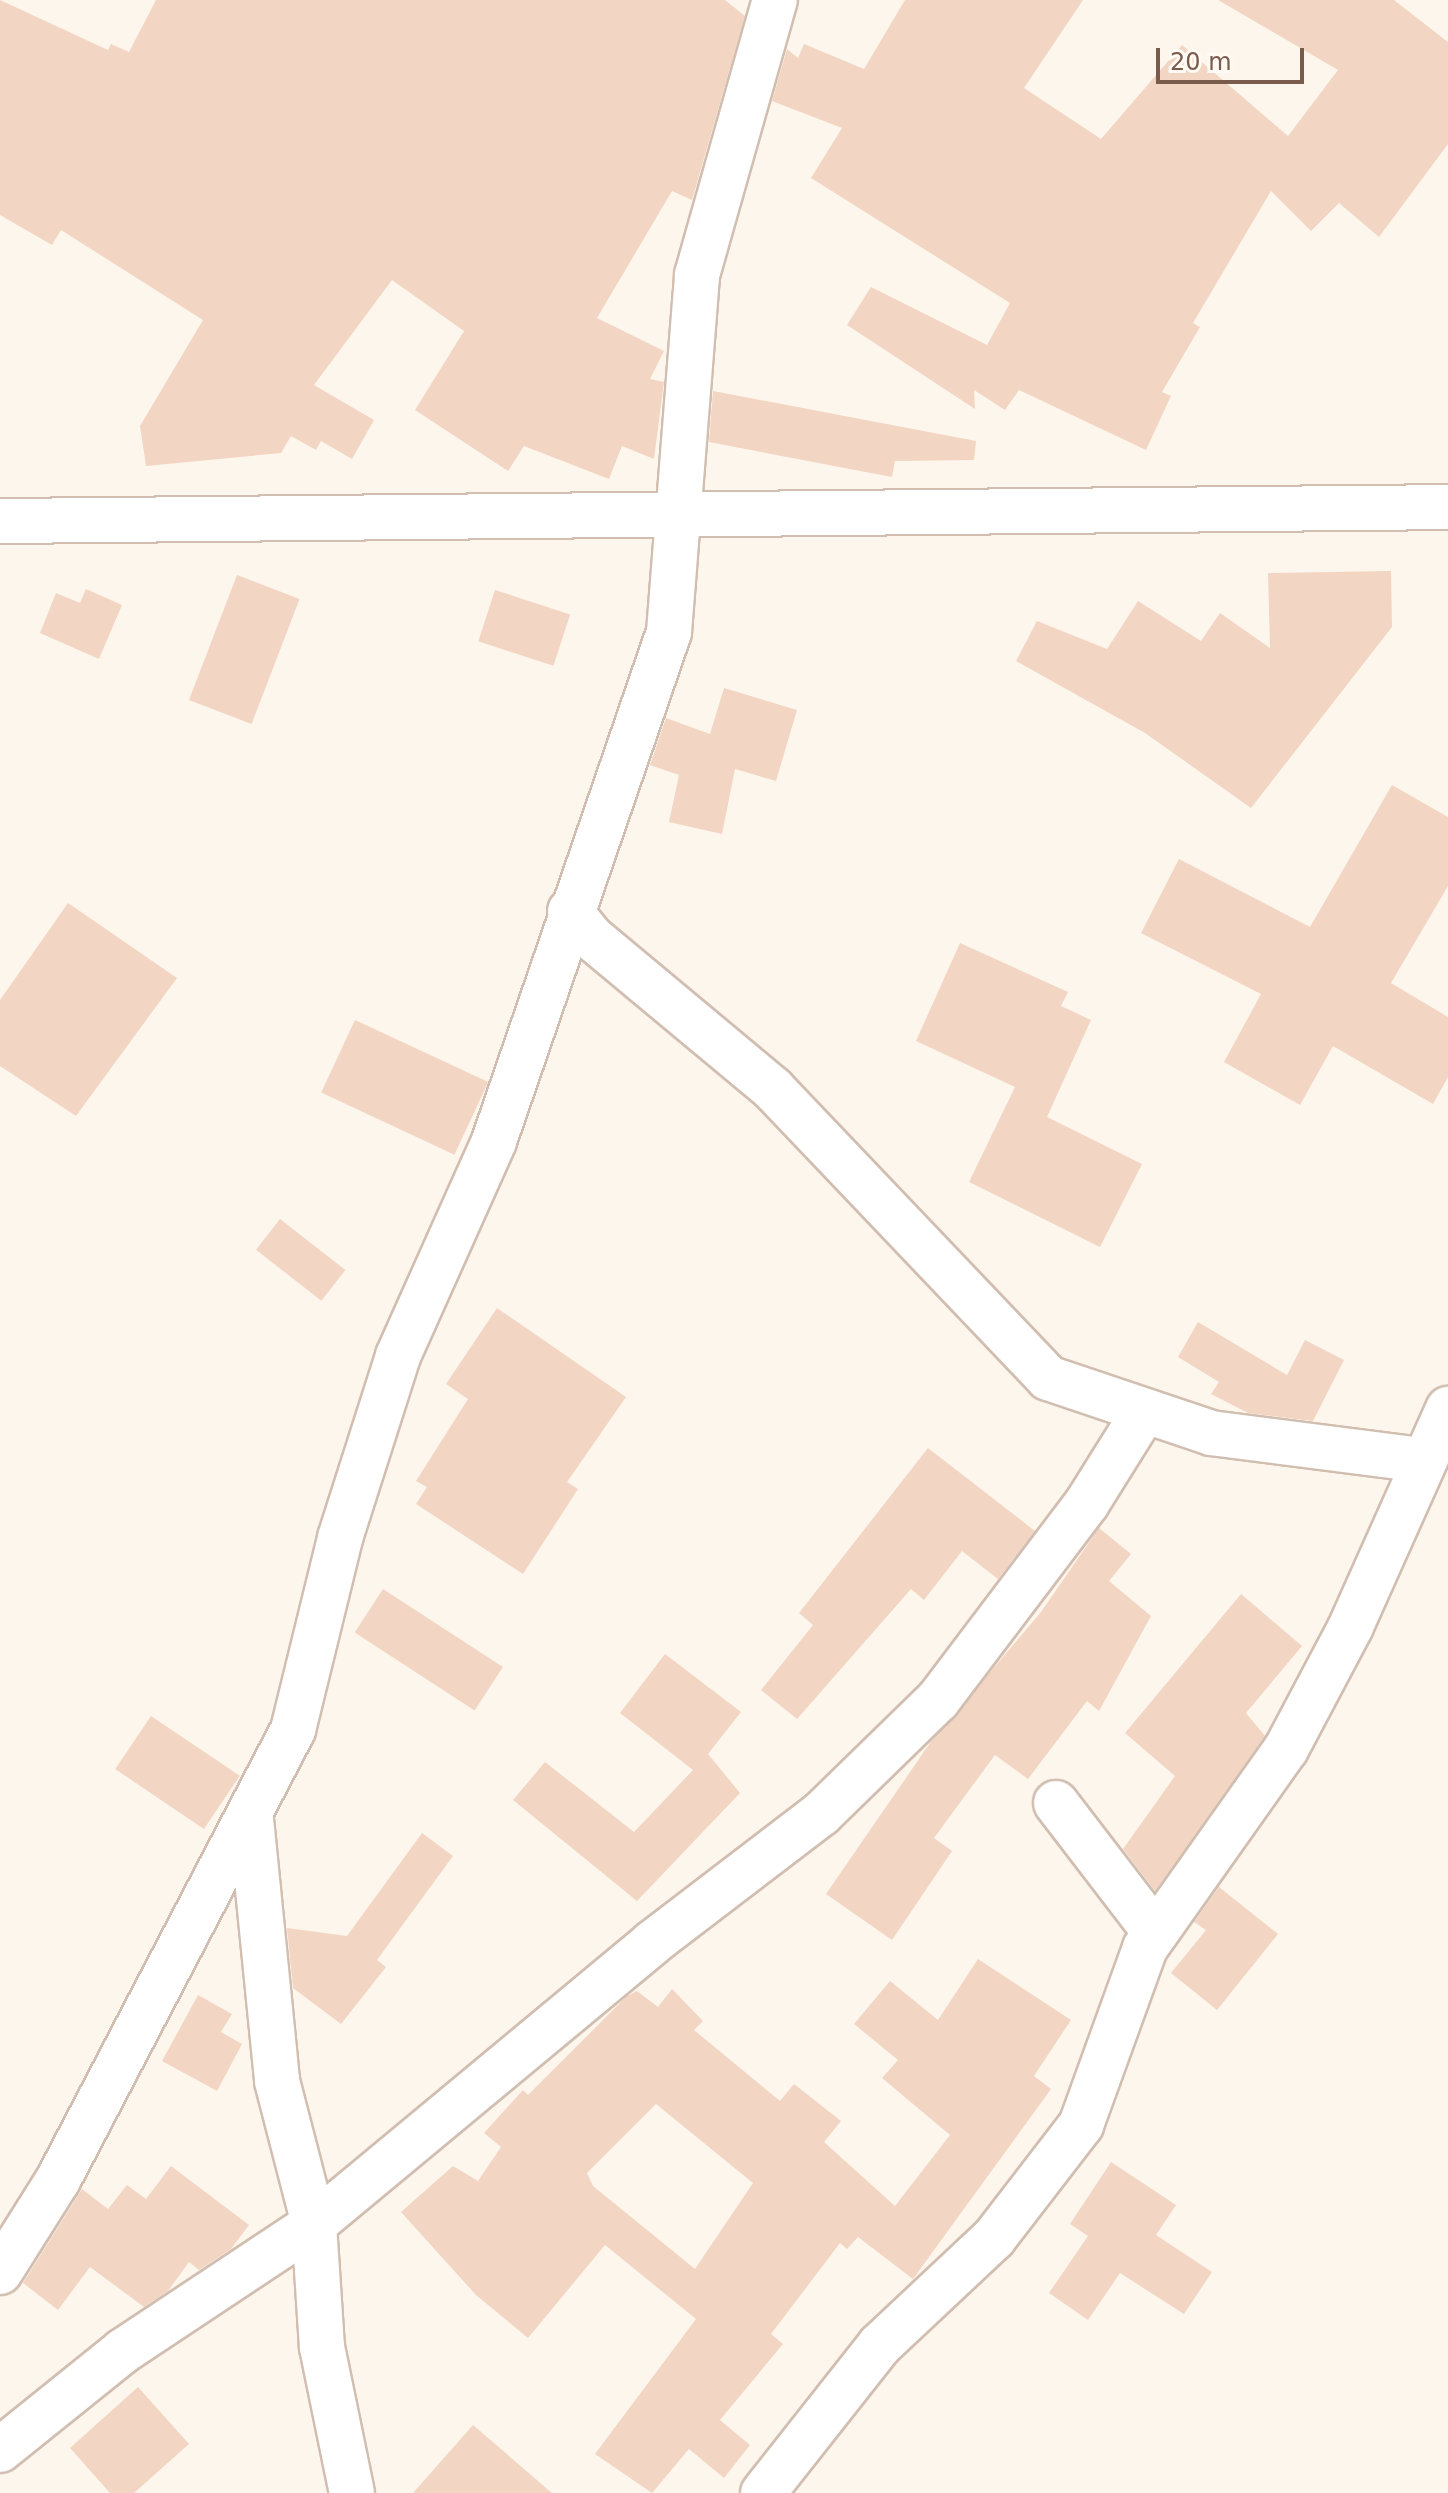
<!DOCTYPE html>
<html>
<head>
<meta charset="utf-8">
<style>
	body { margin:0 }
	#map { position:relative; width:1448px; height:2493px; overflow:hidden; background:#fdf6ec; font-family:"DejaVu Sans",sans-serif }
	div>[style] { position:absolute }
	.building>* { inset:0; background:#f3d5c3; transform-origin:0 0 }
	.roads { filter:drop-shadow(2px 0 #d1beb0) drop-shadow(-2px 0 #d1beb0) drop-shadow(0 2px #d1beb0) drop-shadow(0 -2px #d1beb0) }
	.minor>* { height:44px; margin:-22px; padding:0 22px; transform-origin:22px; border-radius:22px; background:#fff }
	.tertiary>* { height:44px; margin:-22px; padding:0 22px; transform-origin:22px; border-radius:22px; background:#fff }
	span { translate:-50% -50%; white-space:nowrap; text-align:center; line-height:1.15; -webkit-text-stroke:6px #fffaf3; paint-order:stroke }
	.scale { position:absolute; left:1156px; top:48px; width:148px; height:36px; box-sizing:border-box; border:4px solid #7a5c4d; border-top:0; padding-left:10px; font-size:24px; line-height:28px; white-space:nowrap; color:#7a5c4d; -webkit-text-stroke:6px #fffaf3; paint-order:stroke }
</style>
</head>
<body>
<div id="map">
	<div class="building">
		<div style="clip-path:polygon(0 0,108px 50px,111px 44px,129px 52px,156px 0,725px 0,745px 16px,692px 200px,672px 191px,597px 318px,664px 351px,650px 379px,664px 382px,654px 459px,622px 446px,609px 479px,524px 446px,508px 471px,415px 410px,464px 331px,392px 280px,314px 385px,374px 420px,352px 459px,321px 441px,316px 450px,291px 436px,281px 453px,146px 466px,140px 426px,203px 320px,61px 230px,52px 245px,0 215px)"></div>
		<div style="clip-path:polygon(905px 0,1083px 0,1024px 88px,1101px 139px,1182px 45px,1288px 136px,1338px 70px,1218px 0,1394px 0,1448px 42px,1448px 144px,1379px 237px,1339px 203px,1311px 231px,1271px 191px,1193px 323px,1200px 327px,1162px 392px,1171px 396px,1146px 450px,1019px 390px,1005px 410px,974px 390px,975px 409px,847px 325px,871px 287px,987px 345px,1010px 303px,811px 178px,842px 128px,772px 101px,787px 49px,798px 58px,804px 44px,864px 69px)"></div>
		<div style="clip-path:polygon(713px 391px,976px 441px,974px 460px,895px 461px,892px 477px,709px 442px)"></div>
		<div style="clip-path:polygon(1391px 571px,1392px 627px,1251px 808px,1145px 733px,1016px 661px,1037px 621px,1107px 649px,1138px 601px,1201px 641px,1220px 613px,1270px 648px,1268px 573px)"></div>
		<div style="left:237px;top:575px;width:67px;height:134px;rotate:21deg"></div>
		<div style="clip-path:polygon(86px 589px,122px 605px,99px 659px,40px 633px,56px 593px,80px 603px)"></div>
		<div style="left:495px;top:590px;width:79px;height:54px;rotate:18deg"></div>
		<div style="clip-path:polygon(724px 688px,797px 710px,776px 781px,735px 769px,722px 834px,669px 822px,679px 775px,650px 765px,666px 718px,710px 734px)"></div>
		<div style="clip-path:polygon(1392px 785px,1448px 817px,1448px 886px,1391px 983px,1448px 1017px,1448px 1077px,1433px 1104px,1333px 1046px,1300px 1105px,1224px 1062px,1261px 994px,1141px 933px,1179px 859px,1310px 927px)"></div>
		<div style="clip-path:polygon(68px 903px,177px 978px,76px 1116px,0 1066px,0 1000px)"></div>
		<div style="clip-path:polygon(960px 943px,1068px 992px,1061px 1006px,1091px 1020px,1047px 1117px,1142px 1164px,1100px 1247px,969px 1182px,1015px 1087px,916px 1041px)"></div>
		<div style="left:355px;top:1020px;width:147px;height:80px;rotate:25deg"></div>
		<div style="left:280px;top:1219px;width:83px;height:39px;rotate:38deg"></div>
		<div style="clip-path:polygon(497px 1308px,626px 1397px,567px 1482px,578px 1489px,523px 1574px,416px 1504px,427px 1487px,416px 1481px,468px 1399px,446px 1384px)"></div>
		<div style="clip-path:polygon(1198px 1322px,1287px 1375px,1305px 1340px,1344px 1360px,1313px 1421px,1248px 1413px,1211px 1394px,1219px 1382px,1178px 1357px)"></div>
		<div style="clip-path:polygon(928px 1448px,1035px 1531px,998px 1579px,962px 1551px,924px 1600px,911px 1589px,797px 1719px,761px 1690px,813px 1625px,799px 1613px)"></div>
		<div style="clip-path:polygon(1099px 1528px,1131px 1554px,1109px 1581px,1151px 1616px,1099px 1711px,1087px 1701px,1028px 1779px,995px 1755px,934px 1838px,952px 1851px,892px 1940px,826px 1894px,930px 1743px,1041px 1612px)"></div>
		<div style="left:383px;top:1589px;width:143px;height:52px;rotate:33deg"></div>
		<div style="clip-path:polygon(1241px 1594px,1302px 1646px,1246px 1713px,1265px 1736px,1155px 1891px,1123px 1849px,1175px 1776px,1125px 1733px)"></div>
		<div style="clip-path:polygon(665px 1654px,741px 1712px,708px 1754px,740px 1793px,637px 1901px,513px 1800px,545px 1762px,634px 1832px,693px 1770px,620px 1713px)"></div>
		<div style="left:151px;top:1716px;width:107px;height:64px;rotate:34deg"></div>
		<div style="clip-path:polygon(422px 1833px,453px 1856px,377px 1960px,386px 1967px,341px 2024px,293px 1988px,287px 1928px,347px 1936px)"></div>
		<div style="clip-path:polygon(1219px 1887px,1278px 1934px,1217px 2010px,1171px 1973px,1206px 1930px,1194px 1922px)"></div>
		<div style="clip-path:polygon(evenodd,978px 1959px,1071px 2020px,1034px 2076px,1051px 2089px,913px 2279px,858px 2237px,847px 2249px,840px 2243px,771px 2334px,783px 2344px,720px 2420px,750px 2445px,724px 2478px,689px 2449px,652px 2493px,595px 2454px,696px 2319px,605px 2245px,528px 2338px,476px 2295px,401px 2212px,453px 2166px,478px 2181px,501px 2147px,484px 2133px,523px 2090px,528px 2095px,627px 1996px,637px 1991px,658px 2007px,672px 1989px,703px 2021px,694px 2030px,780px 2101px,794px 2084px,841px 2121px,824px 2142px,895px 2206px,950px 2135px,882px 2078px,898px 2060px,854px 2024px,890px 1981px,938px 2020px,978px 1959px,656px 2104px,753px 2183px,695px 2269px,593px 2186px,587px 2173px,656px 2104px)"></div>
		<div style="clip-path:polygon(198px 1995px,232px 2014px,221px 2032px,242px 2044px,217px 2091px,162px 2061px)"></div>
		<div style="clip-path:polygon(1111px 2162px,1176px 2205px,1156px 2235px,1212px 2272px,1184px 2314px,1120px 2273px,1088px 2320px,1049px 2293px,1088px 2236px,1070px 2224px)"></div>
		<div style="clip-path:polygon(171px 2166px,249px 2225px,231px 2249px,199px 2270px,189px 2262px,168px 2291px,144px 2307px,90px 2267px,58px 2310px,23px 2283px,82px 2189px,108px 2209px,127px 2185px,146px 2199px)"></div>
		<div style="clip-path:polygon(138px 2387px,189px 2444px,134px 2493px,110px 2493px,70px 2448px)"></div>
		<div style="clip-path:polygon(473px 2425px,552px 2493px,413px 2493px)"></div>
	</div>
	<div class="roads">
		<div class="minor">
			<div style="left:570px;top:911px;width:35px;rotate:51deg"></div>
			<div style="left:592px;top:938px;width:236px;rotate:39.8deg"></div>
			<div style="left:773px;top:1089px;width:399px;rotate:46.4deg"></div>
			<div style="left:1048px;top:1378px;width:172px;rotate:18.6deg"></div>
			<div style="left:1211px;top:1433px;width:214px;rotate:7.3deg"></div>
			<div style="left:1056px;top:1803px;width:163px;rotate:52.5deg"></div>
			<div style="left:251px;top:1819px;width:263px;rotate:84.3deg"></div>
			<div style="left:277px;top:2081px;width:148px;rotate:75.5deg"></div>
			<div style="left:314px;top:2224px;width:123px;rotate:86.3deg"></div>
			<div style="left:322px;top:2347px;width:149px;rotate:78.4deg"></div>
			<div style="left:0;top:2272px;width:109px;rotate:-57.8deg"></div>
			<div style="left:58px;top:2180px;width:508px;rotate:-62.43deg"></div>
			<div style="left:293px;top:1730px;width:198px;rotate:-76.2deg"></div>
			<div style="left:340px;top:1538px;width:191px;rotate:-72.3deg"></div>
			<div style="left:398px;top:1356px;width:235px;rotate:-65.9deg"></div>
			<div style="left:494px;top:1141px;width:538px;rotate:-71.03deg"></div>
			<div style="left:669px;top:632px;width:358px;rotate:-85.5deg"></div>
			<div style="left:697px;top:275px;width:286px;rotate:-74.2deg"></div>
			<div style="left:0;top:2450px;width:158px;rotate:-38.8deg"></div>
			<div style="left:123px;top:2351px;width:229px;rotate:-33.6deg"></div>
			<div style="left:314px;top:2224px;width:440px;rotate:-39.7deg"></div>
			<div style="left:652px;top:1943px;width:213px;rotate:-37.4deg"></div>
			<div style="left:821px;top:1814px;width:163px;rotate:-44.3deg"></div>
			<div style="left:938px;top:1700px;width:247px;rotate:-52.9deg"></div>
			<div style="left:1087px;top:1503px;width:104px;rotate:-58deg"></div>
			<div style="left:763px;top:2493px;width:189px;rotate:-51.7deg"></div>
			<div style="left:880px;top:2345px;width:156px;rotate:-43.2deg"></div>
			<div style="left:994px;top:2238px;width:143px;rotate:-52.4deg"></div>
			<div style="left:1081px;top:2125px;width:188px;rotate:-70.1deg"></div>
			<div style="left:1145px;top:1948px;width:244px;rotate:-54.7deg"></div>
			<div style="left:1286px;top:1749px;width:139px;rotate:-62.1deg"></div>
			<div style="left:1351px;top:1626px;width:238px;rotate:-65.9deg"></div>
		</div>
		<div class="tertiary">
			<div style="left:0;top:521px;width:1448px;rotate:-0.55deg"></div>
		</div>
	</div>
	<div class="scale">20 m</div>
</div>
</body>
</html>
